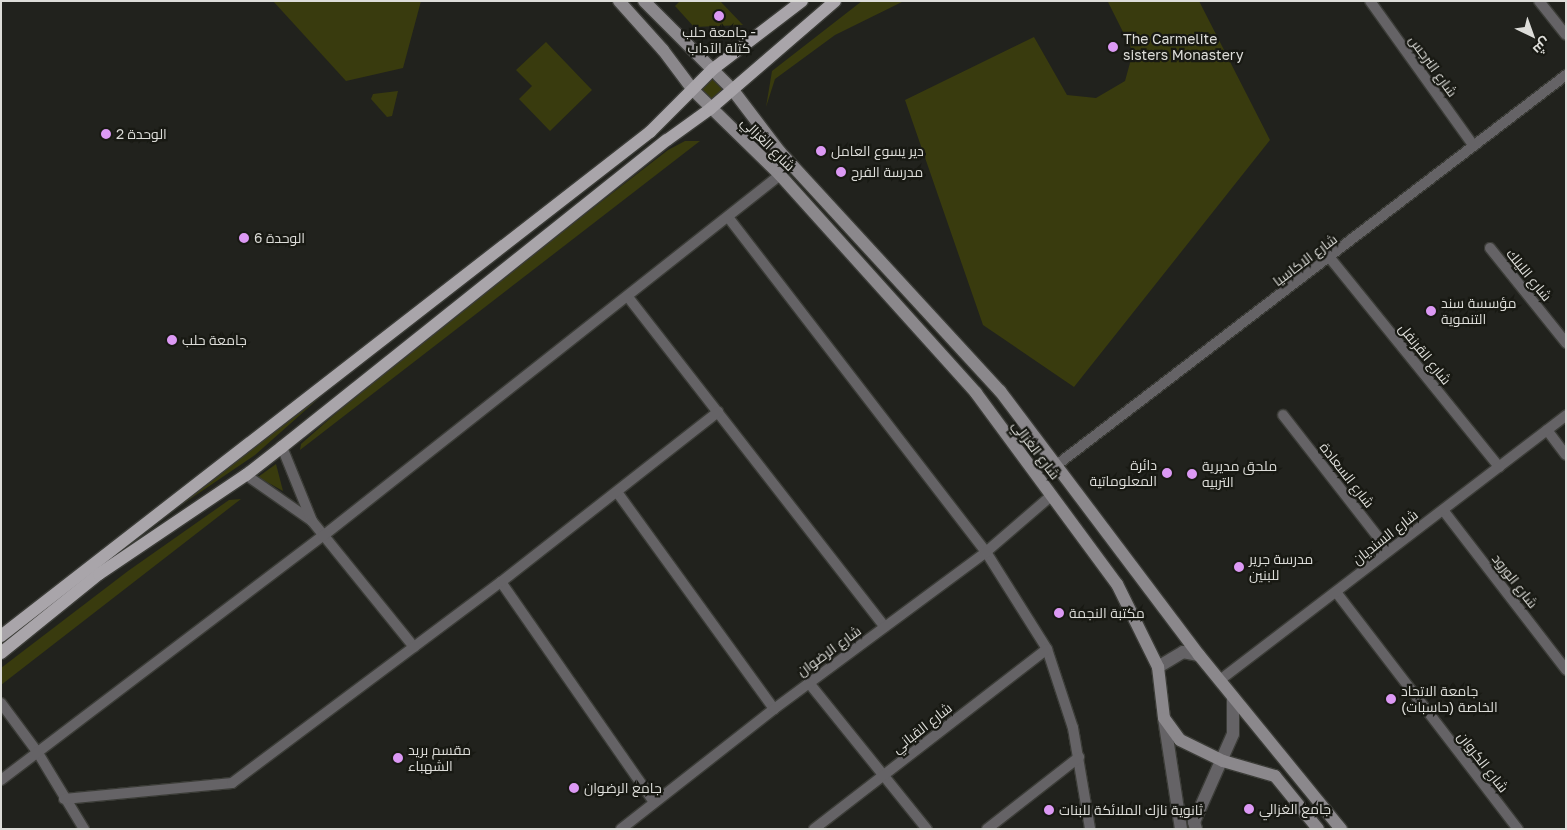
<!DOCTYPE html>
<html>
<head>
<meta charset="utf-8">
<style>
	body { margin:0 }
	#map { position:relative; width:1567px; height:830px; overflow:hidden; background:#21221d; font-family:"Golos Text",Cairo,sans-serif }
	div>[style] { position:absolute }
	.green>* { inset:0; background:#393b0e }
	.roads { filter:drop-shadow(1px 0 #3b3c37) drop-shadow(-1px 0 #3b3c37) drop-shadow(0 1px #3b3c37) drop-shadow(0 -1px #3b3c37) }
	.minor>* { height:10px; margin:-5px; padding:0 5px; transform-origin:5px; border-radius:5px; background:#656366 }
	.tertiary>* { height:12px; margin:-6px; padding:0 6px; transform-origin:6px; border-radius:6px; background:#656366 }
	.secondary>* { height:12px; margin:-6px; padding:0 6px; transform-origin:6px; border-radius:6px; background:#8b888c }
	.primary>* { height:12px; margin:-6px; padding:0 6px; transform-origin:6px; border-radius:6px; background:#a9a5aa }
	.dots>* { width:14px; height:14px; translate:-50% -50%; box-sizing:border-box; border:2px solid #181913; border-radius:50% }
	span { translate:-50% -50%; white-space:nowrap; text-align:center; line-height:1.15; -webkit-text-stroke:4.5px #181913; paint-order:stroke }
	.poi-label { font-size:14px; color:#ddddd9 }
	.left { translate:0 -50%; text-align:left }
	.right { translate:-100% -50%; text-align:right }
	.street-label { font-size:14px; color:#ddddd9 }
	.frame { position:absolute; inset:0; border:2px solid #ddddd9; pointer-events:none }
	.north { position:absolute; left:1507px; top:10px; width:50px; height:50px; -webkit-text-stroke:4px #181913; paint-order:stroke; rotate:138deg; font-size:14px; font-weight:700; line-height:20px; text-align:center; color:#ddddd9 }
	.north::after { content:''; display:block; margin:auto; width:18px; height:22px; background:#ddddd9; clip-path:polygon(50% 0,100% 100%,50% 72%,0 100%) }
</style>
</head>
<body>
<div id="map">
	<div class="green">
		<div style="clip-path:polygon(273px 1px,421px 1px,403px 68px,346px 81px)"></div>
		<div style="clip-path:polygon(680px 1px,720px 1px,743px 25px,694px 27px,675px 6px)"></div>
		<div style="clip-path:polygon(862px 1px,904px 1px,835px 35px,775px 79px,766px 107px,772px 71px)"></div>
		<div style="clip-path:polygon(1199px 1px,1270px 140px,1074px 387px,983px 325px,905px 100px,1034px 37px,1067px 95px,1096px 98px,1125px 81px,1133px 52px,1108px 2px)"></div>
		<div style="clip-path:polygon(546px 42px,592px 90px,550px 131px,519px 99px,532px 86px,516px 70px)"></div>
		<div style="clip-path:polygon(710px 78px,721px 85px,723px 93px,712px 105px,697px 87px)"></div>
		<div style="clip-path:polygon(398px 91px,392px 116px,387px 117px,371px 99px,373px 94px)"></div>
		<div style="clip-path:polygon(685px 141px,700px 141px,300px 450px,301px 444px,399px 358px,668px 150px)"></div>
		<div style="clip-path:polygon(363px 359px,255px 455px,112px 552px)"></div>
		<div style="clip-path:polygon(276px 464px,283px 491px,258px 477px)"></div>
		<div style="clip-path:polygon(241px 499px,1px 685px,1px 668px,128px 571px,229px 500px)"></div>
	</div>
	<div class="roads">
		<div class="minor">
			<div style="left:1370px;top:1px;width:178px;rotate:54.4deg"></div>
			<div style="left:1539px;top:1px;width:43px;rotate:51.5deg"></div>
			<div style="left:728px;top:217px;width:423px;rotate:52.4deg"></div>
			<div style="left:986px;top:552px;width:115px;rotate:57.8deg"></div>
			<div style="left:1047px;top:649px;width:83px;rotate:71.8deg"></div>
			<div style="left:1073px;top:728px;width:102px;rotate:80.4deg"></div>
			<div style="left:1490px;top:248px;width:122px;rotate:51.3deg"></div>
			<div style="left:1330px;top:258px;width:269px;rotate:51deg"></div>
			<div style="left:628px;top:297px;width:418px;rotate:52.1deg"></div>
			<div style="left:1283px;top:415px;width:172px;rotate:52.1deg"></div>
			<div style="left:1547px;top:430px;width:31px;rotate:53deg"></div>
			<div style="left:1058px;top:464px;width:640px;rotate:-37.44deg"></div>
			<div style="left:246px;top:475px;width:80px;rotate:34.9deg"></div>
			<div style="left:312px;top:521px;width:80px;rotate:-112.1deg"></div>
			<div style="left:617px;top:492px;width:268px;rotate:54.1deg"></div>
			<div style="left:1443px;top:510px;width:202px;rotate:52.4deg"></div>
			<div style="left:312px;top:521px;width:162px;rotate:51deg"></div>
			<div style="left:501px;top:582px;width:268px;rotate:55.2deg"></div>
			<div style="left:1336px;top:592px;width:299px;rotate:52.5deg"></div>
			<div style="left:1220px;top:680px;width:436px;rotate:-37.4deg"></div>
			<div style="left:809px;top:683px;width:188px;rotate:51.1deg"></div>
			<div style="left:1px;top:703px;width:62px;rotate:53.5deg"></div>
			<div style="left:38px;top:753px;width:89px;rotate:58.8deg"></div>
			<div style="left:1px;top:780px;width:404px;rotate:-37.2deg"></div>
			<div style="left:323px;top:536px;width:582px;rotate:-38.31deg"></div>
			<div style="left:64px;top:799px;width:169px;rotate:-5.4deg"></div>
			<div style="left:232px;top:783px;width:336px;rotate:-36.8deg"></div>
			<div style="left:501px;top:582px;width:276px;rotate:-38.1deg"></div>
			<div style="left:621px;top:829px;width:194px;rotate:-38.1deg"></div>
			<div style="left:774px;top:709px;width:264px;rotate:-36.5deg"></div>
			<div style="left:986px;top:552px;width:87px;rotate:-40.8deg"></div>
			<div style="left:814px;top:829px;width:294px;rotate:-37.7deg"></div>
			<div style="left:987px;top:829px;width:117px;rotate:-38deg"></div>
		</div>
		<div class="tertiary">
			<div style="left:1158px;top:667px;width:29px;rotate:-31deg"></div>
			<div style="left:1183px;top:652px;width:16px;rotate:11deg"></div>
			<div style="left:1164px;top:718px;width:112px;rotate:81.3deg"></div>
			<div style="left:1196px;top:829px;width:7px;rotate:-106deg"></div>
			<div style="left:1194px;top:822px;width:96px;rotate:-66.1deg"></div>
			<div style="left:1233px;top:734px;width:37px;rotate:-90deg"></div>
		</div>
		<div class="secondary">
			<div style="left:619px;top:1px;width:66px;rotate:48.1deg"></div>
			<div style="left:663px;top:50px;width:50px;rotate:53.1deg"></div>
			<div style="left:693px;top:90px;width:122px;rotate:44.3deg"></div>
			<div style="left:780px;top:175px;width:293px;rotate:48deg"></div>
			<div style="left:976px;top:393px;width:237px;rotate:53.6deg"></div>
			<div style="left:1117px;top:584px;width:93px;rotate:63.7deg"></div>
			<div style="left:1158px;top:667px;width:51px;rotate:83.3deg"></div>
			<div style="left:1164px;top:718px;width:27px;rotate:54deg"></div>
			<div style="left:1180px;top:740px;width:48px;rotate:26deg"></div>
			<div style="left:1223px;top:761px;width:54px;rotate:16.1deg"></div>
			<div style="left:1275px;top:776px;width:68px;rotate:50.9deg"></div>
			<div style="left:644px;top:1px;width:124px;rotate:45deg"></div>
			<div style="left:732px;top:89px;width:79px;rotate:52.7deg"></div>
			<div style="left:780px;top:152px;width:325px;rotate:47.4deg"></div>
			<div style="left:1000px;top:391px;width:331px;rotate:53deg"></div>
			<div style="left:1199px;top:655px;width:225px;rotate:50.8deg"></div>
		</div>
		<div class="primary">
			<div style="left:1px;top:636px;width:822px;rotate:-37.83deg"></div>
			<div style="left:650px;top:132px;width:89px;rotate:-45deg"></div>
			<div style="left:713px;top:69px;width:112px;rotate:-37.4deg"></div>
			<div style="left:1px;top:653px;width:126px;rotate:-38.9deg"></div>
			<div style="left:99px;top:574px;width:177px;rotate:-34deg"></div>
			<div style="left:246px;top:475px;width:46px;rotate:-37.9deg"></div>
			<div style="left:282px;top:447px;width:492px;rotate:-38.6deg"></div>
			<div style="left:667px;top:140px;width:53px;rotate:-35.8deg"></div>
			<div style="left:710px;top:109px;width:165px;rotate:-40.8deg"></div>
		</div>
	</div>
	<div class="dots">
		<div style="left:719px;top:16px;background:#dc99f4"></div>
		<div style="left:1113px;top:47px;background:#dc99f4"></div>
		<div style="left:106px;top:134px;background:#dc99f4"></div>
		<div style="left:821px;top:151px;background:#dc99f4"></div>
		<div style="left:841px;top:172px;background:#dc99f4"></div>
		<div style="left:244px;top:238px;background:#dc99f4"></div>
		<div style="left:1431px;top:311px;background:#dc99f4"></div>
		<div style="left:172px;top:340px;background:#dc99f4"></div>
		<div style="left:1167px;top:473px;background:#dc99f4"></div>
		<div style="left:1192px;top:474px;background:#dc99f4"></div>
		<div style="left:1239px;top:567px;background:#dc99f4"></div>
		<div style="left:1059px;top:613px;background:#dc99f4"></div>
		<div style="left:1391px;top:699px;background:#dc99f4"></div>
		<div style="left:398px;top:758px;background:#dc99f4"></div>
		<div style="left:574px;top:788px;background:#dc99f4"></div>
		<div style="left:1249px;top:809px;background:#dc99f4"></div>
		<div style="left:1049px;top:810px;background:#dc99f4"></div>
	</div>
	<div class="poi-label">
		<span style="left:719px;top:40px">جامعة حلب -<br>كتلة الآداب</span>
		<span class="left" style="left:1123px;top:47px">The Carmelite<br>sisters Monastery</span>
		<span class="left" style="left:116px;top:134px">الوحدة 2</span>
		<span class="left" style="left:831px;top:151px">دير يسوع العامل</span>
		<span class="left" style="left:851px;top:172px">مدرسة الفرح</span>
		<span class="left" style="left:254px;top:238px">الوحدة 6</span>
		<span class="left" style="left:1441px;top:311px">مؤسسة سند<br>التنموية</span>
		<span class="left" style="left:182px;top:340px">جامعة حلب</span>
		<span class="right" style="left:1157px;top:473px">دائرة<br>المعلوماتية</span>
		<span class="left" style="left:1202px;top:474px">ملحق مديرية<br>التربيه</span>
		<span class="left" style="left:1249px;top:567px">مدرسة جرير<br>للبنين</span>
		<span class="left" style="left:1069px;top:613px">مكتبة النجمة</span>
		<span class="left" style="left:1401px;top:699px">جامعة الاتحاد<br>الخاصة (حاسبات)</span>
		<span class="left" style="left:408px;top:758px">مقسم بريد<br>الشهباء</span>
		<span class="left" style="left:584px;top:788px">جامع الرضوان</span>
		<span class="left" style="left:1259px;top:809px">جامع الغزالي</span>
		<span class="left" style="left:1059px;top:810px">ثانوية نازك الملائكة للبنات</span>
	</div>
	<div class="street-label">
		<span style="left:1433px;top:66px;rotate:54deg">شارع النرجس</span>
		<span style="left:768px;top:144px;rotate:45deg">شارع الغزالي</span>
		<span style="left:1305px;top:260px;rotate:-37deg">شارع الاكاسيا</span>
		<span style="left:1529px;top:275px;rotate:51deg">شارع الليلك</span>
		<span style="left:1425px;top:354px;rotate:51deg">شارع القرنفل</span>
		<span style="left:1036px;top:450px;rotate:53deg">شارع الغزالي</span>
		<span style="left:1347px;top:475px;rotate:52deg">شارع السعادة</span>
		<span style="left:1385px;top:537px;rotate:-38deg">شارع السنديان</span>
		<span style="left:1515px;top:581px;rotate:52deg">شارع الورود</span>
		<span style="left:829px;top:651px;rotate:-36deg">شارع الرضوان</span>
		<span style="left:922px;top:728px;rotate:-38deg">شارع القباني</span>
		<span style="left:1483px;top:762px;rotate:52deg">شارع الكروان</span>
	</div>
	<div class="frame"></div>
	<div class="north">ش</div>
</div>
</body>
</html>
